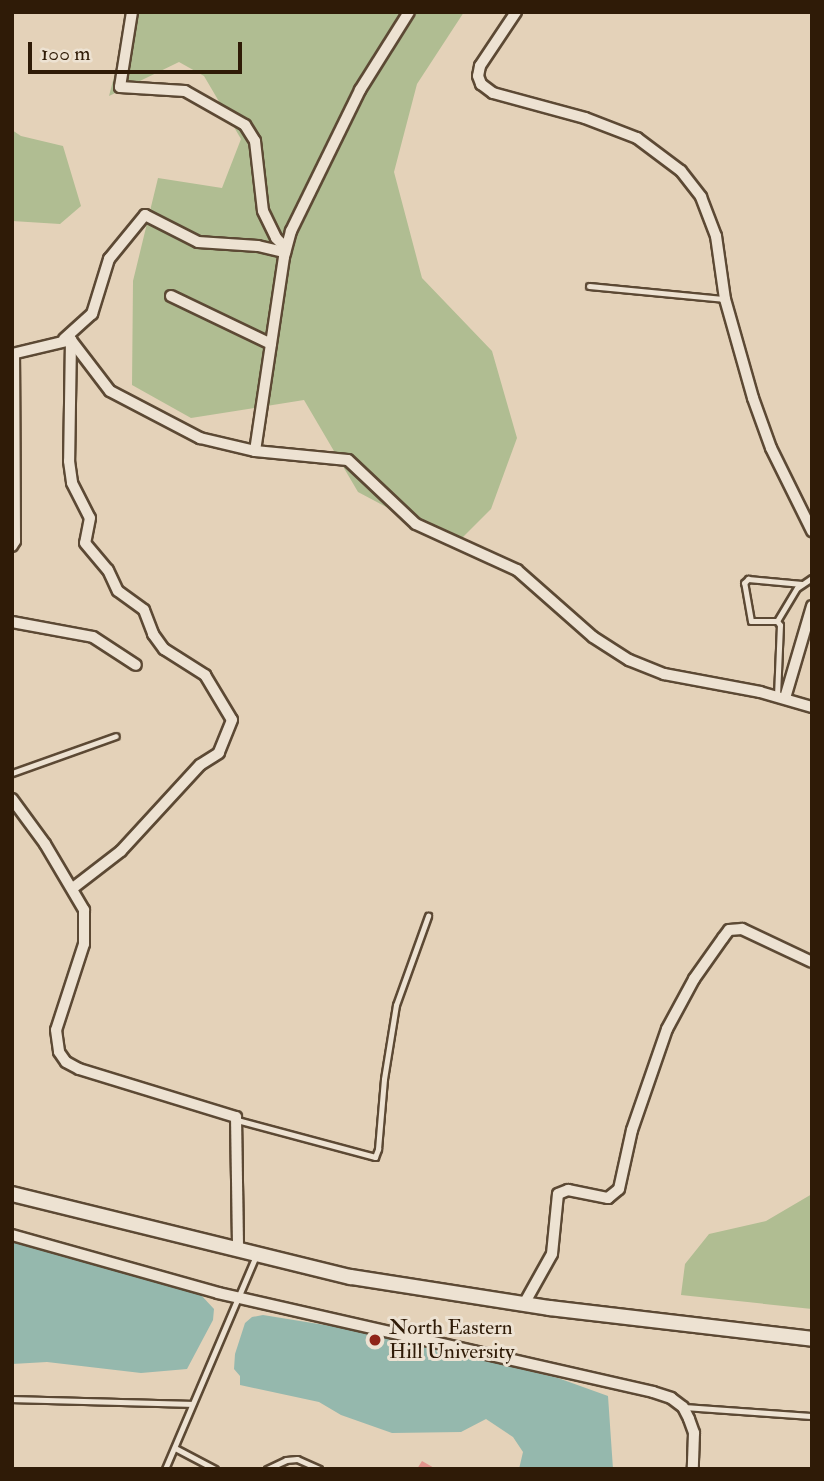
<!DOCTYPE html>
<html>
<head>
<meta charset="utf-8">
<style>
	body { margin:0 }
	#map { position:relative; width:824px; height:1481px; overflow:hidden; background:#e4d2b9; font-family:"IM FELL Double Pica",serif }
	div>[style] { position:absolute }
	.green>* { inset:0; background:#b0bd92 }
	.water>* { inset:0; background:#95b8ad }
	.building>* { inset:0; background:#e4958d }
	.roads { filter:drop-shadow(2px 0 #5c4934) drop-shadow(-2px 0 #5c4934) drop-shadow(0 2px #5c4934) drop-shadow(0 -2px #5c4934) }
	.service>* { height:5px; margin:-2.5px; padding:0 2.5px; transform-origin:2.5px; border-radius:2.5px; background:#ede2d2 }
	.minor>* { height:10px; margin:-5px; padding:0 5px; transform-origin:5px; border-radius:5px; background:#ede2d2 }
	.tertiary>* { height:14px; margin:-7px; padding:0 7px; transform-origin:7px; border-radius:7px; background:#ede2d2 }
	.dots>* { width:19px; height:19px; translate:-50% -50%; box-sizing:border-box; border:4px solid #ede2d2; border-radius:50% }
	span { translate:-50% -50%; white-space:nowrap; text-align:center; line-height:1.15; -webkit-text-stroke:6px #ede2d2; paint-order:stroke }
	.poi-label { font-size:21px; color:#2f1b07 }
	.left { translate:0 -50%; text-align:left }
	.frame { position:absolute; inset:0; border:14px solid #2f1b07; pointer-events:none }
	.scale { position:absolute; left:28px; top:42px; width:214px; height:32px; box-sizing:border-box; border:4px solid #2f1b07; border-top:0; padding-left:9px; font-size:21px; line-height:24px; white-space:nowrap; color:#2f1b07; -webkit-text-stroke:5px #ede2d2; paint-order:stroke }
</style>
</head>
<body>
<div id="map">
	<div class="green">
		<div style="clip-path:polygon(131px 12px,464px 12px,417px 84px,394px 172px,422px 278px,492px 351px,517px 438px,491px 509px,456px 544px,358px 492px,304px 400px,191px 418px,132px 385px,133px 281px,158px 178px,222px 188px,241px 139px,204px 76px,179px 62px,109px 96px)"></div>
		<div style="clip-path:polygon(12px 130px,21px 136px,63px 146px,81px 206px,60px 224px,12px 221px)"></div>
		<div style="clip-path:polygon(812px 1194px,812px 1309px,681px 1295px,685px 1264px,709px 1234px,766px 1221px)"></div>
	</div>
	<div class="water">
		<div style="clip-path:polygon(12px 1240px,201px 1295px,214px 1309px,213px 1320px,187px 1369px,141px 1373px,47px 1362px,12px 1364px)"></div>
		<div style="clip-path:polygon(263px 1315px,368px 1332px,558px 1378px,608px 1396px,613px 1469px,519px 1469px,523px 1452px,513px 1437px,486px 1419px,461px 1432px,392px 1433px,341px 1415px,319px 1402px,240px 1385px,240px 1376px,234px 1369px,235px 1354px,245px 1323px,252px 1317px)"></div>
	</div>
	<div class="building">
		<div style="clip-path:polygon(422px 1461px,436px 1469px,417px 1469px)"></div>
	</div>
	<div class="roads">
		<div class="service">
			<div style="left:589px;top:286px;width:137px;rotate:5.5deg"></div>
			<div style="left:777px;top:621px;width:39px;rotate:-59deg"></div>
			<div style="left:797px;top:588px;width:18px;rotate:-34deg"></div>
			<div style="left:777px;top:696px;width:71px;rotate:-87.6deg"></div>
			<div style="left:780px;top:625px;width:5px;rotate:-127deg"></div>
			<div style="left:777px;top:621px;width:26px;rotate:180deg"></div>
			<div style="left:751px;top:621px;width:39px;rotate:-100deg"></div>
			<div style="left:744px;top:583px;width:6px;rotate:-45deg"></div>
			<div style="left:748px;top:579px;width:54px;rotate:5.3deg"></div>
			<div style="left:12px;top:773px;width:110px;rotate:-19.6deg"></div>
			<div style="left:237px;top:1120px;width:143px;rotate:15deg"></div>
			<div style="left:375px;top:1157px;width:9px;rotate:-69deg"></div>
			<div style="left:378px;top:1149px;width:70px;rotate:-85.1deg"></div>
			<div style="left:384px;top:1079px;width:75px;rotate:-80.8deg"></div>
			<div style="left:396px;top:1005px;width:95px;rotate:-70.2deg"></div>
			<div style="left:12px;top:1399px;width:180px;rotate:1.6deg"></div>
			<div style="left:683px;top:1407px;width:129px;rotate:4deg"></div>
			<div style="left:175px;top:1448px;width:45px;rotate:27.7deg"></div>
			<div style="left:165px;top:1469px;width:232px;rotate:-66.9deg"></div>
			<div style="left:267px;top:1469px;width:21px;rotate:-25deg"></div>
			<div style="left:286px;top:1460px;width:11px;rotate:-5deg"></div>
			<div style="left:297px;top:1459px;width:24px;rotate:24deg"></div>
		</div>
		<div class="minor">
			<div style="left:132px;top:12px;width:76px;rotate:99.1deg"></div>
			<div style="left:120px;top:87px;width:65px;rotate:3.5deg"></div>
			<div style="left:185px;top:91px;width:69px;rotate:29.5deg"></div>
			<div style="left:245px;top:125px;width:19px;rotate:58deg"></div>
			<div style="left:255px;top:141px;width:70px;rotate:83.5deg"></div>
			<div style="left:263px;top:211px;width:30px;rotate:64deg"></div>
			<div style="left:276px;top:238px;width:14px;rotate:45deg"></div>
			<div style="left:516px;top:12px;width:65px;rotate:123.7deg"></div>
			<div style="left:480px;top:66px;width:10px;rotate:101deg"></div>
			<div style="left:478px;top:76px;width:9px;rotate:69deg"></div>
			<div style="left:481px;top:84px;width:15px;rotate:37deg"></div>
			<div style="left:493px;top:93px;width:95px;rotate:15.2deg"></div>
			<div style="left:585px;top:118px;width:56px;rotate:21deg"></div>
			<div style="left:637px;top:138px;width:55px;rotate:36.9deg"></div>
			<div style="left:681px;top:171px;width:33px;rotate:52deg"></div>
			<div style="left:701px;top:197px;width:42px;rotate:69deg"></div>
			<div style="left:716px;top:236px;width:64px;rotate:81.9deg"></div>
			<div style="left:725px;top:299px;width:103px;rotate:74.2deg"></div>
			<div style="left:753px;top:398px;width:53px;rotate:70.2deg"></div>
			<div style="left:771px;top:448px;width:93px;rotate:63.7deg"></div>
			<div style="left:171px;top:296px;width:111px;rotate:25.6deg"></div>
			<div style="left:64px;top:339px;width:38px;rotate:-42deg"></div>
			<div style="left:92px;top:314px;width:58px;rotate:-72.8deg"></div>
			<div style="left:109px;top:259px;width:57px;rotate:-50.7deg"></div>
			<div style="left:145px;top:215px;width:59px;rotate:27deg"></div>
			<div style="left:198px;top:242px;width:60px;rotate:3.8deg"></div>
			<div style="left:258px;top:246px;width:28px;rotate:13deg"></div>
			<div style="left:71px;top:340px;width:121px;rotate:90.9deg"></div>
			<div style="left:69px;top:461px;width:22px;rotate:82deg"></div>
			<div style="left:72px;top:483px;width:39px;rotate:63deg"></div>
			<div style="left:90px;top:518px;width:25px;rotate:101deg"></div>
			<div style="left:85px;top:543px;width:35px;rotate:50deg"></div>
			<div style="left:108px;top:570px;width:23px;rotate:65deg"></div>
			<div style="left:118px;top:591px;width:32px;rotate:36deg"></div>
			<div style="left:144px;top:610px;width:26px;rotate:69deg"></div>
			<div style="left:153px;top:634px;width:19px;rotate:54deg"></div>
			<div style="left:164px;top:649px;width:49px;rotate:32.4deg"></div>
			<div style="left:205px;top:675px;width:52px;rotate:59deg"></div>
			<div style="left:232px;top:720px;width:35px;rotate:112deg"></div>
			<div style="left:219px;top:753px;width:22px;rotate:148deg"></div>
			<div style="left:200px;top:765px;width:117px;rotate:132.6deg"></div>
			<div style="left:121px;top:851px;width:61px;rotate:142.4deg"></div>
			<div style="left:12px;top:354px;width:61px;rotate:-13.3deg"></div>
			<div style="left:71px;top:340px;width:64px;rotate:52.6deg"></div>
			<div style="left:110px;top:391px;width:102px;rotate:27.6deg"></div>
			<div style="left:200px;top:438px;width:57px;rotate:13.3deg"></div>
			<div style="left:255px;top:451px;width:93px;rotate:5.5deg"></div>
			<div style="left:348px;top:460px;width:93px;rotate:43.3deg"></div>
			<div style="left:416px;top:524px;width:111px;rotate:24.5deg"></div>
			<div style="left:517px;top:570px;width:101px;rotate:41.4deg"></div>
			<div style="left:593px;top:637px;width:43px;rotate:32.6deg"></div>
			<div style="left:629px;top:660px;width:38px;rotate:22deg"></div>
			<div style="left:664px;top:674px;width:98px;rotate:10.6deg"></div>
			<div style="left:760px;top:692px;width:54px;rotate:16.1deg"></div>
			<div style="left:255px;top:451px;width:196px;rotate:-81.5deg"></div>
			<div style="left:284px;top:257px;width:27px;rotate:-75deg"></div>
			<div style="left:291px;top:231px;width:157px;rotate:-63.9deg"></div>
			<div style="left:360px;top:90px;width:92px;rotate:-57.9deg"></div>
			<div style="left:12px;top:546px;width:6px;rotate:-59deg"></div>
			<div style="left:15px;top:541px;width:187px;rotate:-90.3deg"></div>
			<div style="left:12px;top:622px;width:82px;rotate:10.5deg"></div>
			<div style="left:93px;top:637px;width:51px;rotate:33.1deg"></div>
			<div style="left:785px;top:698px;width:96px;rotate:-73.6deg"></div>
			<div style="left:12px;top:799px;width:56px;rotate:53.7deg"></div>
			<div style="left:45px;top:844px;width:77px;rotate:59.4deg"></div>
			<div style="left:84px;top:910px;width:34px;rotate:90deg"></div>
			<div style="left:84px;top:944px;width:90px;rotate:108deg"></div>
			<div style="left:56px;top:1030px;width:22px;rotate:82deg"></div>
			<div style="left:59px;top:1052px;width:12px;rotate:55deg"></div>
			<div style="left:66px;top:1062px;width:15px;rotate:28deg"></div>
			<div style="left:79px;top:1069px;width:164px;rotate:17deg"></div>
			<div style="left:236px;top:1117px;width:133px;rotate:89.1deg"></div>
			<div style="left:12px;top:1235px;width:214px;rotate:15.7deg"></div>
			<div style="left:218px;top:1293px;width:446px;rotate:12.8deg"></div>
			<div style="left:653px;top:1392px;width:19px;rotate:18deg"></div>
			<div style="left:671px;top:1398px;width:15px;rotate:37deg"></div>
			<div style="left:683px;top:1407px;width:13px;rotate:63deg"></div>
			<div style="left:689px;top:1419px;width:15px;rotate:70deg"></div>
			<div style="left:694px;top:1433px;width:36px;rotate:92deg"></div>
			<div style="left:524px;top:1304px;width:57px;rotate:-60.8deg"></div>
			<div style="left:552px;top:1254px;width:60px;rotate:-84.3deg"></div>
			<div style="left:558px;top:1194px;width:11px;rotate:-22deg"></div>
			<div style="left:568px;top:1190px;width:41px;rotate:11.3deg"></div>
			<div style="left:608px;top:1198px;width:14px;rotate:-39deg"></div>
			<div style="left:619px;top:1189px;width:60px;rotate:-77.6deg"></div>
			<div style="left:632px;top:1130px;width:107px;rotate:-70.9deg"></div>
			<div style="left:667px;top:1029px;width:57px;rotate:-61.6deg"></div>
			<div style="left:694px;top:979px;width:50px;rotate:-54.7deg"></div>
			<div style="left:723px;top:938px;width:10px;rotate:-53deg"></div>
			<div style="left:729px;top:930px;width:13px;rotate:-4deg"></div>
			<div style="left:742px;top:929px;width:77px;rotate:25.2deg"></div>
		</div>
		<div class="tertiary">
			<div style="left:12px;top:1194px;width:349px;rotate:13.8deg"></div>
			<div style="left:351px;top:1277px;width:201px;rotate:8.9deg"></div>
			<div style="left:550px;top:1308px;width:264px;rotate:6.7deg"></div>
		</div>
	</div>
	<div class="dots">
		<div style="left:375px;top:1340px;background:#8f2418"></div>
	</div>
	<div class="poi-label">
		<span class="left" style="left:389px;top:1340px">North Eastern<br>Hill University</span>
	</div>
	<div class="frame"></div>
	<div class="scale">100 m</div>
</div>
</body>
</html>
